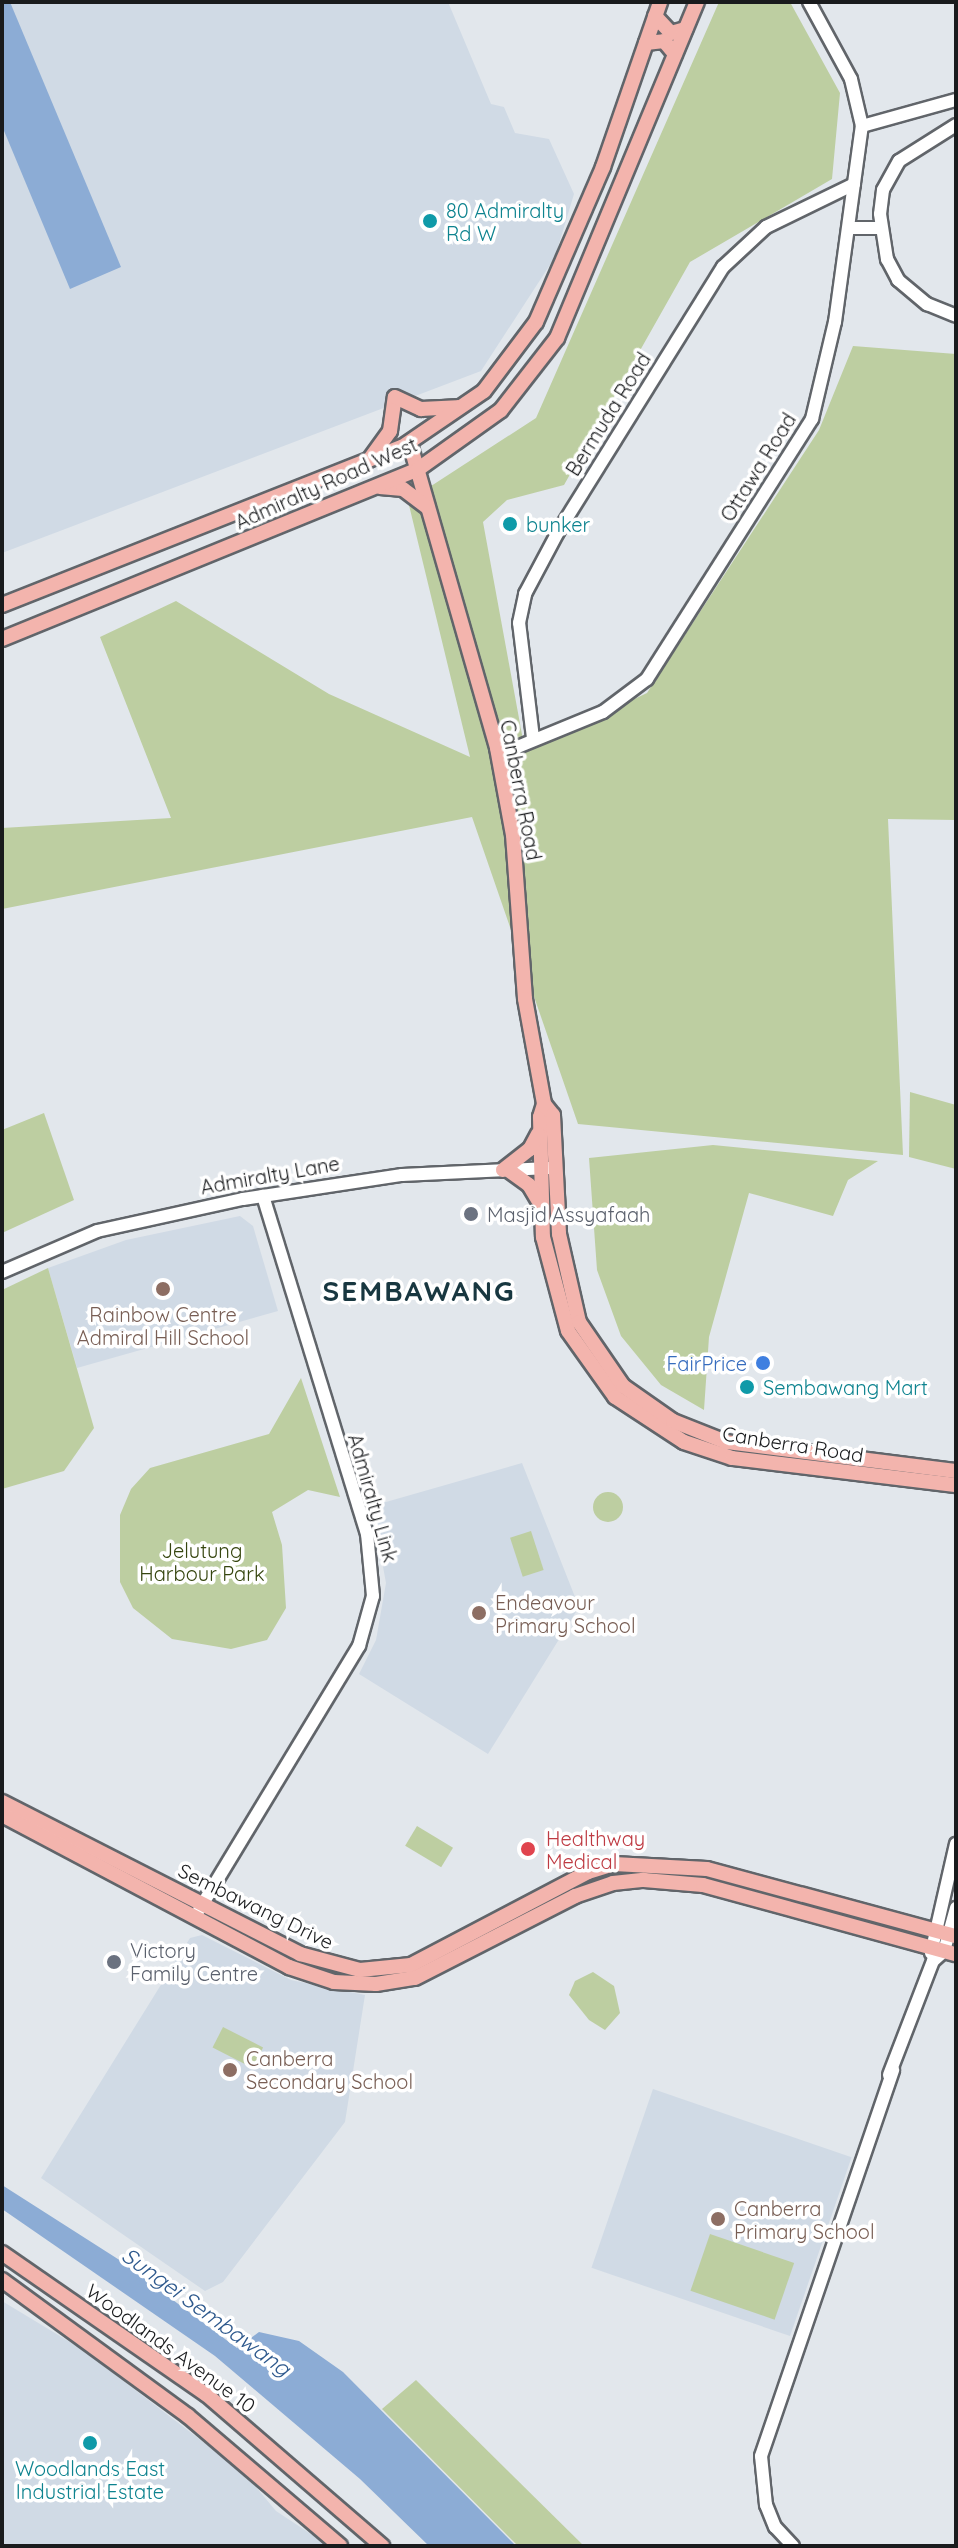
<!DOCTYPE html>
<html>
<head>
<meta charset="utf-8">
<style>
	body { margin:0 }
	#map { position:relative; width:958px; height:2548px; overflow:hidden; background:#e2e7ec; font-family:Quicksand,sans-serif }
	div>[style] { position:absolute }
	.built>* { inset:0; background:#d0dae5; transform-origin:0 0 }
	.green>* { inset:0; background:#bdcea1; transform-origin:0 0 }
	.round { border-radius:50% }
	.water>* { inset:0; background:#8cacd5 }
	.roads { filter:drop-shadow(2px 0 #61656a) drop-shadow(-2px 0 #61656a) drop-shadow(0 2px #61656a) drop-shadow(0 -2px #61656a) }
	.minor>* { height:12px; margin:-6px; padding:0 6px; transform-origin:6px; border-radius:6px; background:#fff }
	.major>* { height:14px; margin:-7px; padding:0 7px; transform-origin:7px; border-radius:7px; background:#f3b4ad }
	.dots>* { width:22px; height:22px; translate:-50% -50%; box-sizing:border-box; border:4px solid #fff; border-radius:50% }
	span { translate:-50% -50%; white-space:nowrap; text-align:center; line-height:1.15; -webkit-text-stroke:7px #fff; paint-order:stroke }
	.culture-label { font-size:20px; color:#0d838f }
	.left { translate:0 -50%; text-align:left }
	.street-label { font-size:20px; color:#191b1d }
	.worship-label { font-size:20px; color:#5b616d }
	.education-label { font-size:20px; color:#785e54 }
	.shop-label { font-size:20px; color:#366cbe }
	.right { translate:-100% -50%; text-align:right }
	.park-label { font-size:20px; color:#35450e }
	.health-label { font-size:20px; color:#be3a42 }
	.water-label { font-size:22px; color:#2e598d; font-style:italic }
	.district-label { font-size:28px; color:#183740; font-weight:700; letter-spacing:2px }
	.frame { position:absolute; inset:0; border:4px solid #191b1d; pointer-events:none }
</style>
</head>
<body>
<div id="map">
	<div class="built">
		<div style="clip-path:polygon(2px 2px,448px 2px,491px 104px,504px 107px,515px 133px,549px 139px,574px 194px,555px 257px,481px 371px,2px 553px)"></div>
		<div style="clip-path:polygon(240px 1216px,253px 1226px,278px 1311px,77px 1368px,48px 1268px,126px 1240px)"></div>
		<div style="clip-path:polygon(522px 1463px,579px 1607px,488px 1754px,359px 1674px,376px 1640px,386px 1583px,372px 1506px)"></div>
		<div style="clip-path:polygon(202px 1935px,291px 1980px,365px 1995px,345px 2122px,223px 2282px,205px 2291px,41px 2178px,190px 1938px)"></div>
		<div style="left:653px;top:2089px;width:210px;height:189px;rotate:19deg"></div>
		<div style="clip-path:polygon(2px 2301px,83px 2350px,245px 2474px,276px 2511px,329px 2546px,2px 2546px)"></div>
	</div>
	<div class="green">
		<div style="clip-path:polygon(719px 2px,790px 2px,840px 93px,832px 179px,690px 262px,564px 485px,507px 500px,483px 522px,525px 751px,647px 693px,819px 430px,853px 346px,956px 354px,956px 820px,888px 819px,903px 1155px,578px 1124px,472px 817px,2px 909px,2px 828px,171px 818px,100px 637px,176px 601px,329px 694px,470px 757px,408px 501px,536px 418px)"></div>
		<div style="clip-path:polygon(910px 1092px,956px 1105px,956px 1169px,909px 1157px)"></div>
		<div style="clip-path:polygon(44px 1113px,74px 1200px,2px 1233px,2px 1130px)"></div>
		<div style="clip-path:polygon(713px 1145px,878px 1161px,848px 1180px,833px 1216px,749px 1193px,709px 1337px,704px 1410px,661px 1385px,621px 1336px,597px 1270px,589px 1158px)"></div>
		<div style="clip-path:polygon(48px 1268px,94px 1428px,64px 1471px,2px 1489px,2px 1290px)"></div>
		<div style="clip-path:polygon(301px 1378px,340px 1497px,308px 1490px,272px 1512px,282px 1545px,286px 1608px,267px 1640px,231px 1649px,172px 1639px,133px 1608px,120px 1582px,120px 1515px,131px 1489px,150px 1468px,269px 1434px)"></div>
		<div class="round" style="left:593px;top:1492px;width:30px;height:30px"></div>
		<div style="left:531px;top:1531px;width:41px;height:22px;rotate:72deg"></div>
		<div style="left:417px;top:1826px;width:42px;height:23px;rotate:31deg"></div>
		<div style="clip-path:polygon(593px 1972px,614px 1986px,620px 2013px,605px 2030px,589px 2020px,569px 1995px,575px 1981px)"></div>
		<div style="left:223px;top:2027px;width:45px;height:23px;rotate:27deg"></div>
		<div style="left:710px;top:2234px;width:89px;height:60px;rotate:19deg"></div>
		<div style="clip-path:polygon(416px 2380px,584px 2546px,518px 2546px,382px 2409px)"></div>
	</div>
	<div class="water">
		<div style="clip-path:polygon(2px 2px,10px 2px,121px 267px,70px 289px,2px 126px)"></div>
		<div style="clip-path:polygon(2px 2185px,121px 2261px,237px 2348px,259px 2332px,299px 2341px,343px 2372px,516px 2546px,429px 2546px,360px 2479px,215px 2356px,2px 2209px)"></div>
	</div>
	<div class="roads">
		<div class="minor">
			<div style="left:956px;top:125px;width:67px;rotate:147.7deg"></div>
			<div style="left:899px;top:161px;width:33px;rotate:119deg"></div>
			<div style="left:883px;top:190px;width:24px;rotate:97deg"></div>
			<div style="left:880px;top:214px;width:46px;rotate:81.2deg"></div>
			<div style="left:887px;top:259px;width:24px;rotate:62deg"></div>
			<div style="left:898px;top:280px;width:38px;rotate:40deg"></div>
			<div style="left:927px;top:304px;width:31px;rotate:22deg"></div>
			<div style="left:862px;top:126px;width:98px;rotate:-15.5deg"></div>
			<div style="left:850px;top:228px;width:30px"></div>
			<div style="left:533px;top:738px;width:116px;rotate:-96.9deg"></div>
			<div style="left:519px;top:623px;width:30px;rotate:-78deg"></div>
			<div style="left:525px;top:594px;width:70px;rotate:-62deg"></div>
			<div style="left:558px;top:532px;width:312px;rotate:-58.1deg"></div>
			<div style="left:723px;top:267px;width:59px;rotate:-42.9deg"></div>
			<div style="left:766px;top:227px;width:98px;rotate:-26deg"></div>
			<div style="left:498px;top:755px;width:113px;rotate:-22.3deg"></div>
			<div style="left:603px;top:712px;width:55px;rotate:-36.9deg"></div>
			<div style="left:647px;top:679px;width:308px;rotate:-57.6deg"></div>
			<div style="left:812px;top:419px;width:100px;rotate:-76.7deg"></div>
			<div style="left:835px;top:322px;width:198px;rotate:-82.2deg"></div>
			<div style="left:862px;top:126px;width:48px;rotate:-103.2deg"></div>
			<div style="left:851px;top:79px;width:88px;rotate:-118.6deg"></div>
			<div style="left:2px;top:1272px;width:103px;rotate:-23.3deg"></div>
			<div style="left:97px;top:1231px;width:149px;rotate:-12.4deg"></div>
			<div style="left:243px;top:1199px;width:161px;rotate:-8.6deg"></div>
			<div style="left:402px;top:1175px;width:147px;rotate:-2.7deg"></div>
			<div style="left:199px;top:1910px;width:309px;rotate:-58.8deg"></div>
			<div style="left:359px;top:1646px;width:52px;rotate:-74.4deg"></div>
			<div style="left:373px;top:1596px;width:62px;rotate:-95.5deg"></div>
			<div style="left:367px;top:1534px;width:354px;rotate:-107.1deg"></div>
			<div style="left:931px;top:1953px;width:112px;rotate:-77.1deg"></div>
			<div style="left:889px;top:2075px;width:122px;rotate:-68.9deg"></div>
			<div style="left:933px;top:1961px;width:15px;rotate:-42deg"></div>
			<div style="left:944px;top:1951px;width:45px;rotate:-74.4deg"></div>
			<div style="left:793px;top:2546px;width:26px;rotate:-133deg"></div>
			<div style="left:775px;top:2527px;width:24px;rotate:-112deg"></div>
			<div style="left:766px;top:2505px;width:49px;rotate:-95.8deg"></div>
			<div style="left:761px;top:2456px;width:408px;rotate:-71.1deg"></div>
		</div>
		<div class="major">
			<div style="left:655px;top:16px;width:23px;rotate:47deg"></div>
			<div style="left:671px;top:33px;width:15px;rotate:-16deg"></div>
			<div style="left:646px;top:43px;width:18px;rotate:-6deg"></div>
			<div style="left:664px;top:41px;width:17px;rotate:50deg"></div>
			<div style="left:410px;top:444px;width:316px;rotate:74deg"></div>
			<div style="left:497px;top:748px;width:88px;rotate:79.6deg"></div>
			<div style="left:513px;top:835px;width:164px;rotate:85.8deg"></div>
			<div style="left:525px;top:999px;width:107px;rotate:79.7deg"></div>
			<div style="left:544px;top:1104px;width:14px;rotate:107deg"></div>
			<div style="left:540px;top:1117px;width:120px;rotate:88.6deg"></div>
			<div style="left:543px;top:1237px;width:97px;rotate:75.1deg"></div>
			<div style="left:568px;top:1331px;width:81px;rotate:54.5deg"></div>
			<div style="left:615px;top:1397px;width:82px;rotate:33.1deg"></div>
			<div style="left:684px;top:1442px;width:51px;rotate:18.4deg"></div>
			<div style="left:732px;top:1458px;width:226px;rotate:6.9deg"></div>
			<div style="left:369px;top:460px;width:36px;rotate:-54deg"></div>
			<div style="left:390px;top:431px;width:34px;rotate:-82deg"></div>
			<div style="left:395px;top:397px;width:29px;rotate:25deg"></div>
			<div style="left:421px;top:409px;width:36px;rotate:-3deg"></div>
			<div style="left:380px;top:487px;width:23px;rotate:5deg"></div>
			<div style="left:403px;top:489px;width:31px;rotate:37deg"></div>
			<div style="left:2px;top:605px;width:430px;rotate:-21.6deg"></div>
			<div style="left:402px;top:447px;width:99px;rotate:-34.3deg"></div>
			<div style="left:484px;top:391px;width:86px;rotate:-53deg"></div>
			<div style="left:536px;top:322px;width:169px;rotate:-66.6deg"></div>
			<div style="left:603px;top:167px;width:175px;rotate:-70.9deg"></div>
			<div style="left:2px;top:639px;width:448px;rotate:-22.2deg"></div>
			<div style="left:417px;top:470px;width:103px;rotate:-35.5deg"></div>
			<div style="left:501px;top:410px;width:91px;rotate:-52.1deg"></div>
			<div style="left:557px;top:338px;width:364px;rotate:-67.4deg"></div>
			<div style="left:544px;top:1104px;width:14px;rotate:51deg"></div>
			<div style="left:553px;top:1115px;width:119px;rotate:87.1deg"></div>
			<div style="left:559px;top:1234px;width:90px;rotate:77.2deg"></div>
			<div style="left:579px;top:1322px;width:78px;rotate:55.5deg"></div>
			<div style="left:623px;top:1386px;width:61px;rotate:35deg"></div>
			<div style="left:673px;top:1421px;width:57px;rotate:21.6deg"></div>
			<div style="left:726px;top:1442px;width:232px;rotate:7.2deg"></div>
			<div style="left:507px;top:1169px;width:27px;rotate:36deg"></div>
			<div style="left:529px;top:1185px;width:17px;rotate:59deg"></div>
			<div style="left:503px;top:1170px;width:34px;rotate:-38deg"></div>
			<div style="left:530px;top:1149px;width:17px;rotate:-62deg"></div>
			<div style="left:2px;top:1802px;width:335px;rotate:27deg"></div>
			<div style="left:300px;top:1954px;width:62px;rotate:14.9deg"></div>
			<div style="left:360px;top:1970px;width:51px;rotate:-5.6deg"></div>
			<div style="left:411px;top:1965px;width:200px;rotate:-27.7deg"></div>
			<div style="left:588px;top:1872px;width:27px;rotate:-17deg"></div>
			<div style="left:614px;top:1864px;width:93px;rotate:3.1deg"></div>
			<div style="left:707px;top:1869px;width:258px;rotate:15.1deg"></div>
			<div style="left:2px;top:1815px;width:325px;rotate:27.9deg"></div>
			<div style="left:289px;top:1967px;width:47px;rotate:18.4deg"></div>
			<div style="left:334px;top:1982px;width:42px;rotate:2.7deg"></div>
			<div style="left:376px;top:1984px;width:39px;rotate:-9deg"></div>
			<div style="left:415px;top:1978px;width:180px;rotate:-27.1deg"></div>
			<div style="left:575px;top:1896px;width:40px;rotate:-18.9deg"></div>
			<div style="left:613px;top:1883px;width:31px;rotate:-6deg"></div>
			<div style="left:644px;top:1880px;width:59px;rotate:4.8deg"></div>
			<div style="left:703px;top:1885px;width:262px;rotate:15.3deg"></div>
			<div style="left:2px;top:2253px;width:248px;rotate:34.7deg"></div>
			<div style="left:206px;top:2394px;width:233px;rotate:40.8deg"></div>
			<div style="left:2px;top:2280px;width:230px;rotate:36.2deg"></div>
			<div style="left:188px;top:2416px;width:200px;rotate:40.5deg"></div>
		</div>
	</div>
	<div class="dots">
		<div style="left:430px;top:221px;background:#0f9aa8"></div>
		<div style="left:510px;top:524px;background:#0f9aa8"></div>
		<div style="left:471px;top:1214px;background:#6b7280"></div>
		<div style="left:163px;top:1289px;background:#8d6e63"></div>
		<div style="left:763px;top:1363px;background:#3f7fe0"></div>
		<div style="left:747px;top:1387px;background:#0f9aa8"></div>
		<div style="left:479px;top:1613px;background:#8d6e63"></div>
		<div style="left:528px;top:1849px;background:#e0444e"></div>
		<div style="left:114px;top:1962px;background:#6b7280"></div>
		<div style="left:230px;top:2070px;background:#8d6e63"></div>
		<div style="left:718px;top:2219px;background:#8d6e63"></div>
		<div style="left:90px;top:2443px;background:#0f9aa8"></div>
	</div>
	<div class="culture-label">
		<span class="left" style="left:446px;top:222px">80 Admiralty<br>Rd W</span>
		<span class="left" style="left:526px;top:524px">bunker</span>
		<span class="left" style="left:763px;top:1387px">Sembawang Mart</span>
		<span style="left:90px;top:2480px">Woodlands East<br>Industrial Estate</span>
	</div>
	<div class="street-label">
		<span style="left:608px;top:414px;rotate:-58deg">Bermuda Road</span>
		<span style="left:758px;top:467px;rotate:-58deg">Ottawa Road</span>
		<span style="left:326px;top:483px;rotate:-24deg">Admiralty Road West</span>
		<span style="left:521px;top:790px;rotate:79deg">Canberra Road</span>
		<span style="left:270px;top:1175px;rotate:-10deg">Admiralty Lane</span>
		<span style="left:793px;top:1444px;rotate:9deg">Canberra Road</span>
		<span style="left:373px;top:1498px;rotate:74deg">Admiralty Link</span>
		<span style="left:256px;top:1906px;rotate:26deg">Sembawang Drive</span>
		<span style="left:171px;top:2348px;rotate:36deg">Woodlands Avenue 10</span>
	</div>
	<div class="worship-label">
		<span class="left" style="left:487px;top:1214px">Masjid Assyafaah</span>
		<span class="left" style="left:130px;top:1962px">Victory<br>Family Centre</span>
	</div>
	<div class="education-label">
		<span style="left:163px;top:1326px">Rainbow Centre<br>Admiral Hill School</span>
		<span class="left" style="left:495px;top:1614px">Endeavour<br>Primary School</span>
		<span class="left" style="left:246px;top:2070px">Canberra<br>Secondary School</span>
		<span class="left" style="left:734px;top:2220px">Canberra<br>Primary School</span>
	</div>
	<div class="shop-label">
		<span class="right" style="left:747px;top:1363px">FairPrice</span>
	</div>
	<div class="park-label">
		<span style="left:202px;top:1562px">Jelutung<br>Harbour Park</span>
	</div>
	<div class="health-label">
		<span class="left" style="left:546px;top:1850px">Healthway<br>Medical</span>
	</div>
	<div class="water-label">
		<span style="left:206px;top:2312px;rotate:36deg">Sungei Sembawang</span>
	</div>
	<div class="district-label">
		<span style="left:419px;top:1291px">SEMBAWANG</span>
	</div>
	<div class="frame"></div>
</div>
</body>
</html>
